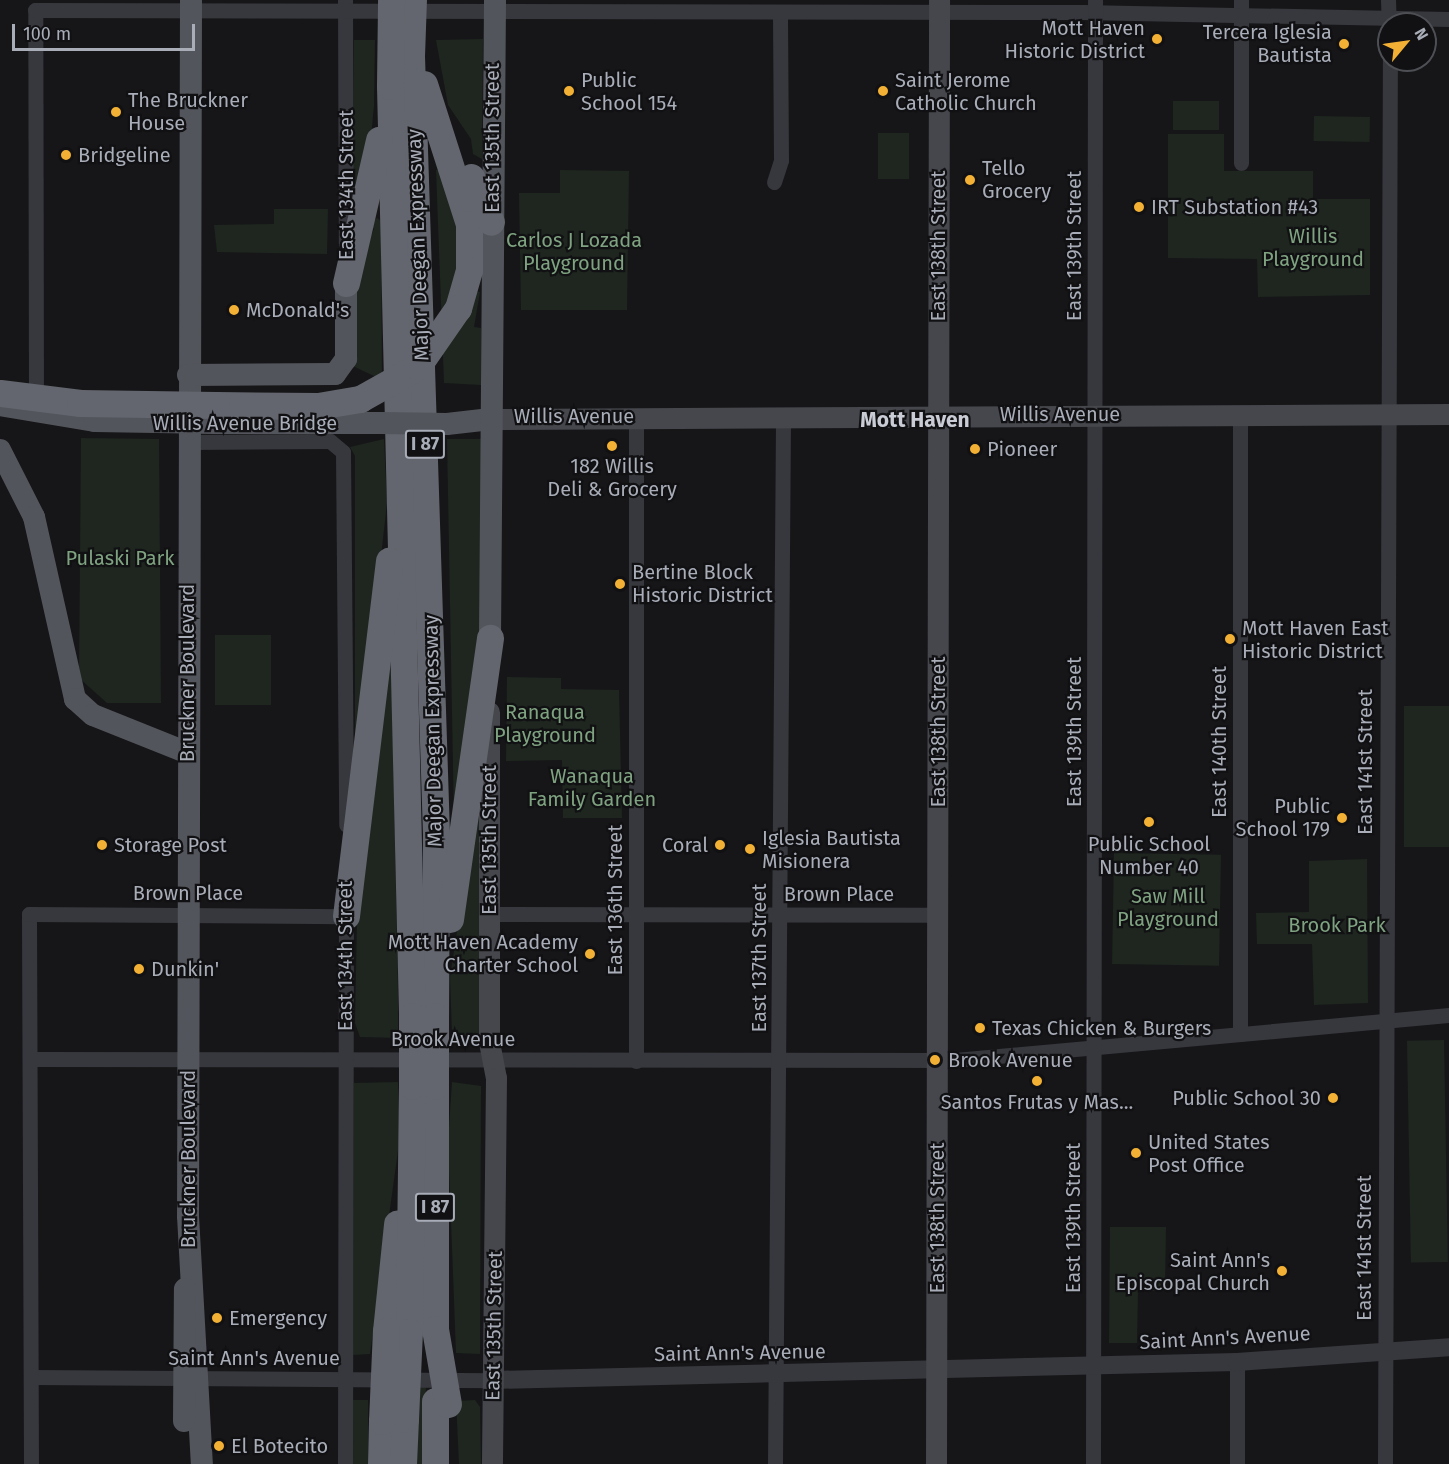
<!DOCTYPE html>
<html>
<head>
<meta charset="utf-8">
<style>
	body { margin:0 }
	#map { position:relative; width:1449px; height:1464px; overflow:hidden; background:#161618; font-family:"Fira Sans",sans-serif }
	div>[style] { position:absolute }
	.green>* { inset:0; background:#1e261f; transform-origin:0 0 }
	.minor>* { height:15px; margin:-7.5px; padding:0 7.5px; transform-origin:7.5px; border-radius:7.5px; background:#37383d }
	.tertiary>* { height:18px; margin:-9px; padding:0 9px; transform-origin:9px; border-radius:9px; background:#37383d }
	.secondary>* { height:21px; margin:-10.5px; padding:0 10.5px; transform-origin:10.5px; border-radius:10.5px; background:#45474d }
	.primary>* { height:22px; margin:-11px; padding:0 11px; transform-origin:11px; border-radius:11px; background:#53555c }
	.motorway>* { height:27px; margin:-13.5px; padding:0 13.5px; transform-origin:13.5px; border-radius:13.5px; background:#63666e }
	.primary-bridge>* { height:22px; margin:-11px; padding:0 11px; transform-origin:11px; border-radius:11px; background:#53555c }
	.motorway-bridge>* { height:27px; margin:-13.5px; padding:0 13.5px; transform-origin:13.5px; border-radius:13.5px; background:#63666e }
	.dots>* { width:16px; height:16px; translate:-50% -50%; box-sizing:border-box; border:3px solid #111113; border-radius:50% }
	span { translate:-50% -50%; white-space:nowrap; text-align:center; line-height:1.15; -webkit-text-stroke:4.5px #111113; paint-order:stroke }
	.shield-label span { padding:2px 4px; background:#111113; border:2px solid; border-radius:4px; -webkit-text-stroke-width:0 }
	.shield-label { font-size:18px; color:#a8adb8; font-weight:700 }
	.poi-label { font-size:20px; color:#a8adb8 }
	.right { translate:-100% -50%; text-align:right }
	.left { translate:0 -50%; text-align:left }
	.street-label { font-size:20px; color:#a8adb8 }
	.park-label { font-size:20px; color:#7fa381 }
	.neighbourhood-label { font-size:21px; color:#c9ccd4; font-weight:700 }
	.north { position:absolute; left:1377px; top:12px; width:60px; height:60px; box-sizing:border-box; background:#111113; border:2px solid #4d4f55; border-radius:50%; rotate:61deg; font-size:16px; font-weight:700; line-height:24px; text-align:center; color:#a8adb8 }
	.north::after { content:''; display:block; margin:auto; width:21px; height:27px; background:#f2b134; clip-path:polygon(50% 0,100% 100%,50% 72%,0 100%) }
	.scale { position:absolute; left:12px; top:24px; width:183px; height:27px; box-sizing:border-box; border:3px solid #a8adb8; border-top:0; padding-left:8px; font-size:18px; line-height:21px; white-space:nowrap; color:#a8adb8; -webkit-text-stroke:4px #111113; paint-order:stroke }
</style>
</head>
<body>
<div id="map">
	<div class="green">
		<div style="clip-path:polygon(483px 39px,482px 159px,473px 154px,471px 139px,448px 105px,436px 40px)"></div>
		<div style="clip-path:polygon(354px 40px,375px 40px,374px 106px,368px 168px,353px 216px)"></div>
		<div style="left:1173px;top:101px;width:46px;height:29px"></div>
		<div style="left:1314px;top:116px;width:56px;height:25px;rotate:1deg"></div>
		<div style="left:878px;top:133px;width:31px;height:46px"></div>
		<div style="clip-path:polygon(1168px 134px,1224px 134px,1224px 171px,1313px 171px,1313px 199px,1370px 199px,1370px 295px,1258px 297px,1257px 259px,1168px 258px)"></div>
		<div style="clip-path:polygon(436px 170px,443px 170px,475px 291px,480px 292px,474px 327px,481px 328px,481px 385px,444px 383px)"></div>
		<div style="clip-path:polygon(560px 170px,629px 171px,627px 310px,521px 310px,519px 193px,560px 193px)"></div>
		<div style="clip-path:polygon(274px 209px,328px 209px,327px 254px,217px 252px,214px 225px,274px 224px)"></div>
		<div style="clip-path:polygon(377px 218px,381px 221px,382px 380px,353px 366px,358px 267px,374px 229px,369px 225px)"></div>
		<div style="clip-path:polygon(81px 438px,159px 439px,161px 703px,107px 703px,79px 678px)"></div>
		<div style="clip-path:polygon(384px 439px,387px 503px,355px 787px,355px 456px,350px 447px)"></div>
		<div style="clip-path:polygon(447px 439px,482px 439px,480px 684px,454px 822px)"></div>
		<div style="left:215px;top:635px;width:56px;height:70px"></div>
		<div style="clip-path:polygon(391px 644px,398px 992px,398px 1038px,360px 1037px,355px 1023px,357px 919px)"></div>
		<div style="clip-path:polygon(507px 677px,561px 678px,561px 689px,619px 690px,622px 818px,563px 818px,562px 760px,506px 761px)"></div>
		<div style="left:1404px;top:706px;width:45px;height:141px"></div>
		<div style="clip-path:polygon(481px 773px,480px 1037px,452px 1035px,450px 977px)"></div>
		<div style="left:1114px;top:853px;width:107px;height:111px;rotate:1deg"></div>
		<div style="clip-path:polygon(1367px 859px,1368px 1003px,1314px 1005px,1312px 944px,1257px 944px,1256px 913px,1309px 912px,1309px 861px)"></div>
		<div style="left:1444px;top:1040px;width:222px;height:37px;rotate:89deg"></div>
		<div style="clip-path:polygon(398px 1082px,400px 1136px,370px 1354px,353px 1355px,354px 1083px)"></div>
		<div style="clip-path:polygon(452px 1082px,481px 1086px,480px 1354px,456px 1353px,448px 1142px)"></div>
		<div style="clip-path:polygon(1110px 1227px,1166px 1227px,1165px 1291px,1138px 1291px,1137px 1343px,1109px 1343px)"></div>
		<div style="clip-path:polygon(418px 1375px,426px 1375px,425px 1464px,414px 1464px)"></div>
		<div style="left:352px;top:1400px;width:16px;height:64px"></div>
		<div style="clip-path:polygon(475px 1400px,480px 1407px,481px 1464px,459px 1464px,456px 1401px)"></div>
	</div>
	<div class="minor">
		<div style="left:345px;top:0;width:243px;rotate:89.8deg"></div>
		<div style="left:1388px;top:0;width:25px;rotate:88deg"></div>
		<div style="left:1241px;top:163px;width:163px;rotate:-90deg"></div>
		<div style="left:774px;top:182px;width:23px;rotate:-72deg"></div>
		<div style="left:781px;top:160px;width:148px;rotate:-90.4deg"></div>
		<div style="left:36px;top:405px;width:395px;rotate:-90.1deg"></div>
		<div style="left:35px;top:10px;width:1047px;rotate:0.11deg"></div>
		<div style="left:1082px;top:12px;width:367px;rotate:1.1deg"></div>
		<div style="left:188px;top:442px;width:142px;rotate:-0.4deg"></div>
		<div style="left:330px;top:441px;width:17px;rotate:40deg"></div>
		<div style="left:343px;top:452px;width:373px;rotate:89.5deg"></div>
		<div style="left:489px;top:914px;width:449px;rotate:0.1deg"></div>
		<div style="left:1240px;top:1034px;width:620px;rotate:-90deg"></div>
		<div style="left:30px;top:1059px;width:925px;rotate:0.06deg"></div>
		<div style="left:955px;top:1060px;width:496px;rotate:-5.2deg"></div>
		<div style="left:636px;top:1061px;width:645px;rotate:-90deg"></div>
		<div style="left:1237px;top:1362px;width:102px;rotate:90deg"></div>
		<div style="left:31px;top:1377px;width:462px;rotate:0.4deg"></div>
		<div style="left:31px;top:1464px;width:550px;rotate:-90.21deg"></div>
		<div style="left:29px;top:914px;width:317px;rotate:0.4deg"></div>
		<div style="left:345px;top:1464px;width:555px;rotate:-89.9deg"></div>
		<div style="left:775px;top:1464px;width:1048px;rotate:-89.56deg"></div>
		<div style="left:1093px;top:1464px;width:1464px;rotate:-89.92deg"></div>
		<div style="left:1385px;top:1464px;width:1404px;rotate:-89.8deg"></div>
	</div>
	<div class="tertiary">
		<div style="left:493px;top:1380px;width:744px;rotate:-1.39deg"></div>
		<div style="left:1237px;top:1362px;width:213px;rotate:-4deg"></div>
	</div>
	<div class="secondary">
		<div style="left:491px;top:419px;width:958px;rotate:-0.3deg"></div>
		<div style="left:489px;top:712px;width:330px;rotate:90deg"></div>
		<div style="left:489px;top:1042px;width:37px;rotate:79deg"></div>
		<div style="left:496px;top:1078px;width:386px;rotate:90.6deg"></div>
		<div style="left:936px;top:1464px;width:1464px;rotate:-89.88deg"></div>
	</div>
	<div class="primary">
		<div style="left:191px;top:0;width:1216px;rotate:90.14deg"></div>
		<div style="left:188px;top:1216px;width:248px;rotate:86.8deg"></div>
		<div style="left:188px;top:375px;width:147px;rotate:-0.4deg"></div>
		<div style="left:335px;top:374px;width:19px;rotate:-54deg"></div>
		<div style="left:346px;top:359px;width:76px;rotate:-90deg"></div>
		<div style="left:216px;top:423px;width:165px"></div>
		<div style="left:447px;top:424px;width:44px;rotate:-6.5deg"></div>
		<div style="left:0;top:450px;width:75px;rotate:63.1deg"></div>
		<div style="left:34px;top:517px;width:187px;rotate:77.3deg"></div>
		<div style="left:75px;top:699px;width:24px;rotate:42deg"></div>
		<div style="left:93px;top:715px;width:102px;rotate:21.8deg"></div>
		<div style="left:490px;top:638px;width:638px;rotate:-89.55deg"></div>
		<div style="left:184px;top:1421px;width:132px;rotate:-89.6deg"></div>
	</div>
	<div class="motorway">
		<div style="left:411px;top:56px;width:777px;rotate:88.16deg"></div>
		<div style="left:436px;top:833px;width:183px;rotate:90.3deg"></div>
		<div style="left:424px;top:84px;width:147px;rotate:72.2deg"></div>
		<div style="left:469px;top:224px;width:46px;rotate:90deg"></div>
		<div style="left:469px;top:270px;width:40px;rotate:106deg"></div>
		<div style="left:390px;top:86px;width:930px;rotate:88.64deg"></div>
		<div style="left:471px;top:177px;width:49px;rotate:66deg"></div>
		<div style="left:346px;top:283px;width:147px;rotate:-77deg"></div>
		<div style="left:216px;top:405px;width:102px;rotate:0.6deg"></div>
		<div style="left:318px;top:406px;width:43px;rotate:-9.5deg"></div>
		<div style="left:346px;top:916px;width:358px;rotate:-83.1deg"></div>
		<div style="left:450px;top:919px;width:284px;rotate:-81.9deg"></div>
		<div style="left:435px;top:1086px;width:243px;rotate:90deg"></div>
		<div style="left:386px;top:1331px;width:108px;rotate:-84.1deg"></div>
		<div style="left:409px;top:1332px;width:246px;rotate:-89.3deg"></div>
		<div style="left:381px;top:1464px;width:43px;rotate:-88.7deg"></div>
		<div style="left:403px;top:1464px;width:45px;rotate:-87.5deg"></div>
		<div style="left:435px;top:1464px;width:63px;rotate:-90deg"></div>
	</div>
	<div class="primary-bridge">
		<div style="left:0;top:405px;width:96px;rotate:9.6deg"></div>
		<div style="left:95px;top:421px;width:121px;rotate:0.9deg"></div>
		<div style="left:381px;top:423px;width:66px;rotate:0.9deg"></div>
	</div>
	<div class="motorway-bridge">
		<div style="left:411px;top:56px;width:56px;rotate:-88deg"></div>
		<div style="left:390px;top:86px;width:86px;rotate:-89.3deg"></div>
		<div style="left:0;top:393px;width:81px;rotate:7.1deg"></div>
		<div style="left:80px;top:403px;width:136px;rotate:0.8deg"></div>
		<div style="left:360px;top:399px;width:65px;rotate:-29.3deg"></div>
		<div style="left:417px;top:367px;width:72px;rotate:-55.2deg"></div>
		<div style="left:412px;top:1016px;width:70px;rotate:90deg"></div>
		<div style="left:435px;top:1016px;width:70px;rotate:90deg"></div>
		<div style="left:435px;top:1329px;width:76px;rotate:80.2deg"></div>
		<div style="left:405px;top:1419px;width:87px;rotate:-87.4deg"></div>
		<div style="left:382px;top:1421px;width:90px;rotate:-87.5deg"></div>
	</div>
	<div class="dots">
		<div style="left:1157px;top:39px;background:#f2b134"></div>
		<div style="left:1344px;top:44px;background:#f2b134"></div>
		<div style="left:569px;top:91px;background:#f2b134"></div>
		<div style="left:883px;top:91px;background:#f2b134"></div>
		<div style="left:116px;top:112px;background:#f2b134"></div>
		<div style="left:66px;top:155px;background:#f2b134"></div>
		<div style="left:970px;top:180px;background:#f2b134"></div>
		<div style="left:1139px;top:207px;background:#f2b134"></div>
		<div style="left:234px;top:310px;background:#f2b134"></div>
		<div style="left:612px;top:446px;background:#f2b134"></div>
		<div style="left:975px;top:449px;background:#f2b134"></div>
		<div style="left:620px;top:584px;background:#f2b134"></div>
		<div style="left:1230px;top:639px;background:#f2b134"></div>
		<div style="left:1342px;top:818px;background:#f2b134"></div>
		<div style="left:1149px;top:822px;background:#f2b134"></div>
		<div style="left:102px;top:845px;background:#f2b134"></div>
		<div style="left:720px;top:845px;background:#f2b134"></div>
		<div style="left:750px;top:849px;background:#f2b134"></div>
		<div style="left:590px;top:954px;background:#f2b134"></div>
		<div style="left:139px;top:969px;background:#f2b134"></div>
		<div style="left:980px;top:1028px;background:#f2b134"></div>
		<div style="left:935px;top:1060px;background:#f2b134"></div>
		<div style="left:1037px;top:1081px;background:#f2b134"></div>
		<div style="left:1333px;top:1098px;background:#f2b134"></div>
		<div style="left:1136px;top:1153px;background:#f2b134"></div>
		<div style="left:1282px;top:1271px;background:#f2b134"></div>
		<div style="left:217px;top:1318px;background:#f2b134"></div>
		<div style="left:219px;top:1446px;background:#f2b134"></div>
	</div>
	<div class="shield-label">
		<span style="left:425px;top:444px">I 87</span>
		<span style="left:435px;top:1207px">I 87</span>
	</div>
	<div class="poi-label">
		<span class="right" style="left:1145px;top:40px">Mott Haven<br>Historic District</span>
		<span class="right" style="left:1332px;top:44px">Tercera Iglesia<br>Bautista</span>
		<span class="left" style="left:581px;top:92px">Public<br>School 154</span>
		<span class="left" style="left:895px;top:92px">Saint Jerome<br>Catholic Church</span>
		<span class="left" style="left:128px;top:112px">The Bruckner<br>House</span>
		<span class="left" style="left:78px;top:155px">Bridgeline</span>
		<span class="left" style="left:982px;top:180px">Tello<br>Grocery</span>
		<span class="left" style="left:1151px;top:207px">IRT Substation #43</span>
		<span class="left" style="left:246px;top:310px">McDonald's</span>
		<span class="left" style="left:987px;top:449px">Pioneer</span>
		<span style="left:612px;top:478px">182 Willis<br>Deli &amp; Grocery</span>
		<span class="left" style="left:632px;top:584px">Bertine Block<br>Historic District</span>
		<span class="left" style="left:1242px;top:640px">Mott Haven East<br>Historic District</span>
		<span class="right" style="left:1330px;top:818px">Public<br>School 179</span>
		<span class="left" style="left:762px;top:850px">Iglesia Bautista<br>Misionera</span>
		<span style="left:1149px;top:856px">Public School<br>Number 40</span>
		<span class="left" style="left:114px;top:845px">Storage Post</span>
		<span class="right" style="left:708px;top:845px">Coral</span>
		<span class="right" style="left:578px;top:954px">Mott Haven Academy<br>Charter School</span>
		<span class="left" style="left:151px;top:969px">Dunkin'</span>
		<span class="left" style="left:992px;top:1028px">Texas Chicken &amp; Burgers</span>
		<span class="left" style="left:948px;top:1060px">Brook Avenue</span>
		<span class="right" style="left:1321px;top:1098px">Public School 30</span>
		<span style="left:1037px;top:1102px">Santos Frutas y Mas...</span>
		<span class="left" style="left:1148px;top:1154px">United States<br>Post Office</span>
		<span class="right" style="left:1270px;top:1272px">Saint Ann's<br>Episcopal Church</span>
		<span class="left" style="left:229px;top:1318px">Emergency</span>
		<span class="left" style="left:231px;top:1446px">El Botecito</span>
	</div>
	<div class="street-label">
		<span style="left:492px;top:138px;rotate:-90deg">East 135th Street</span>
		<span style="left:346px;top:185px;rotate:-90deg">East 134th Street</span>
		<span style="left:418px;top:245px;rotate:-92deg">Major Deegan Expressway</span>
		<span style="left:938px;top:246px;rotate:-90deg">East 138th Street</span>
		<span style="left:1074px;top:246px;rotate:-90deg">East 139th Street</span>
		<span style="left:1060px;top:414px">Willis Avenue</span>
		<span style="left:574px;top:416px">Willis Avenue</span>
		<span style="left:245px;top:423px">Willis Avenue Bridge</span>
		<span style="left:187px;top:673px;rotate:-90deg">Bruckner Boulevard</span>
		<span style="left:433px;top:731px;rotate:-91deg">Major Deegan Expressway</span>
		<span style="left:938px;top:732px;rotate:-90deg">East 138th Street</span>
		<span style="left:1074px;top:732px;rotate:-90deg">East 139th Street</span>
		<span style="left:1219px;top:742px;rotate:-90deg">East 140th Street</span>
		<span style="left:1365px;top:762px;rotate:-90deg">East 141st Street</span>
		<span style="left:489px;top:840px;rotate:-90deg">East 135th Street</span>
		<span style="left:188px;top:893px">Brown Place</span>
		<span style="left:839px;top:894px">Brown Place</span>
		<span style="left:615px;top:900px;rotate:-90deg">East 136th Street</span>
		<span style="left:345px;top:956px;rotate:-90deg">East 134th Street</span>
		<span style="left:759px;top:958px;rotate:-90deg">East 137th Street</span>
		<span style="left:453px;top:1039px">Brook Avenue</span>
		<span style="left:188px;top:1159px;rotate:-90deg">Bruckner Boulevard</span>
		<span style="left:937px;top:1218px;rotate:-90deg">East 138th Street</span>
		<span style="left:1073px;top:1218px;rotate:-90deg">East 139th Street</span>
		<span style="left:1364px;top:1248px;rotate:-90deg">East 141st Street</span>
		<span style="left:494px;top:1326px;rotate:-89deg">East 135th Street</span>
		<span style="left:1225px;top:1338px;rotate:-3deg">Saint Ann's Avenue</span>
		<span style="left:740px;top:1353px;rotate:-1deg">Saint Ann's Avenue</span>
		<span style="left:254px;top:1358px">Saint Ann's Avenue</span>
	</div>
	<div class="park-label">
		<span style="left:1313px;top:248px">Willis<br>Playground</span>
		<span style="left:574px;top:252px">Carlos J Lozada<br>Playground</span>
		<span style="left:120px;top:558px">Pulaski Park</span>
		<span style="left:545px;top:724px">Ranaqua<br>Playground</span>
		<span style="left:592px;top:788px">Wanaqua<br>Family Garden</span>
		<span style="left:1168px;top:908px">Saw Mill<br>Playground</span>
		<span style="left:1337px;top:925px">Brook Park</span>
	</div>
	<div class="neighbourhood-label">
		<span style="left:915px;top:420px">Mott Haven</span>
	</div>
	<div class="north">N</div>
	<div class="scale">100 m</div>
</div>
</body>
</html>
